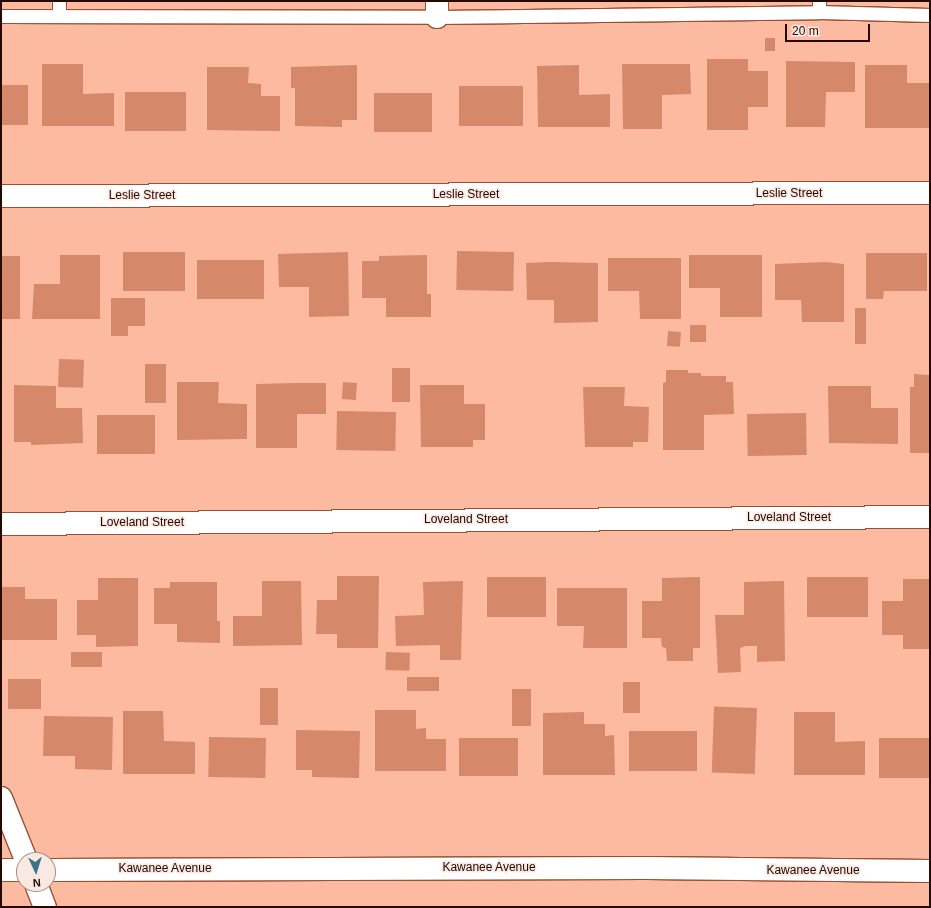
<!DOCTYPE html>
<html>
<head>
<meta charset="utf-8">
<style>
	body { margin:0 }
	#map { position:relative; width:931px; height:908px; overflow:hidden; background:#fcbaa1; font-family:Arial,sans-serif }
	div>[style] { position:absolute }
	.building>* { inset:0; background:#d6896a; transform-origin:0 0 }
	.roads { filter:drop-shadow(1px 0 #975033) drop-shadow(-1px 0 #975033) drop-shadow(0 1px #975033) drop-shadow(0 -1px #975033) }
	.lane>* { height:13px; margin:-6.5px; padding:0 6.5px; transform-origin:6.5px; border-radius:6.5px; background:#fff }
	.street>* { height:22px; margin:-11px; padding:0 11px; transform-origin:11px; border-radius:11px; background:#fff }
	span { translate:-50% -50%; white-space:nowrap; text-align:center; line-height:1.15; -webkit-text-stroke:3px #fae8e2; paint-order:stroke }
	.street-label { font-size:12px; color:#250901 }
	.frame { position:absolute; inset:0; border:2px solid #250901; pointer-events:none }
	.north { position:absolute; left:16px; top:852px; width:40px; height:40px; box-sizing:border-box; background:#fae8e2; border:1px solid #a58f88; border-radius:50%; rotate:176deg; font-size:11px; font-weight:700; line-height:16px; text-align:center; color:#250901 }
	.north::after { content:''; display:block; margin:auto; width:14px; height:18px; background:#367589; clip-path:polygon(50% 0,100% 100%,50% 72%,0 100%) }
	.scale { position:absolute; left:785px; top:24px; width:85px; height:18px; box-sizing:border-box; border:2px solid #250901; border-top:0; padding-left:5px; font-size:12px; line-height:14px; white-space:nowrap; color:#250901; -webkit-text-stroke:3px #fae8e2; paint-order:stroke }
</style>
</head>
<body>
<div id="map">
	<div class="building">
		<div style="left:765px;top:38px;width:10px;height:13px"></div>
		<div style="clip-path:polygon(707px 59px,748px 59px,748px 71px,768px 71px,768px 107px,748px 107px,748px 130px,707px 130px)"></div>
		<div style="clip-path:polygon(786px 61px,855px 62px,855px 92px,826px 92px,825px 127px,786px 127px)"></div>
		<div style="clip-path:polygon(42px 64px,83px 64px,83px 94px,114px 93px,114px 126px,42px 126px)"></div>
		<div style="clip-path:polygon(622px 64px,690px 64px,691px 94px,662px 95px,662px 129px,623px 129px)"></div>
		<div style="clip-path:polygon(357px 65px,357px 120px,342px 120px,342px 127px,295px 126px,295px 88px,291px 88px,291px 67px)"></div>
		<div style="clip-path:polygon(579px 65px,579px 95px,610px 94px,610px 127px,538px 127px,537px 66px)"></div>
		<div style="clip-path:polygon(865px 65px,907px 65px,907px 83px,930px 83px,930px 128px,865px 128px)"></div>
		<div style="clip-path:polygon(207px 67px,249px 67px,248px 83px,261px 84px,261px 96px,280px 96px,280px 131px,207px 130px)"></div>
		<div style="left:1px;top:85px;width:27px;height:40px"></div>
		<div style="left:523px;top:86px;width:40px;height:64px;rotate:90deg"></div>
		<div style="left:125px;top:92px;width:61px;height:39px"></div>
		<div style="left:374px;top:93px;width:58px;height:39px"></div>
		<div style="left:123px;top:252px;width:62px;height:39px"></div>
		<div style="clip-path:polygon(348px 252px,349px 316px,309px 317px,309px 287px,279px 287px,278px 254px)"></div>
		<div style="left:514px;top:252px;width:39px;height:57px;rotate:91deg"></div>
		<div style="clip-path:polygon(866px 253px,927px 253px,927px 291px,884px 291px,883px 299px,866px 299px)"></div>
		<div style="clip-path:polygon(60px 255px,100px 255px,100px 319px,32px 319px,34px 284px,60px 284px)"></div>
		<div style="clip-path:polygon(427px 255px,427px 294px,431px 294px,431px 317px,386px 317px,386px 298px,362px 298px,362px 261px,379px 261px,379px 256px)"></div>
		<div style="clip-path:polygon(689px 255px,762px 255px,762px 317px,720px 317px,720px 288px,689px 288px)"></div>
		<div style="left:1px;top:256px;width:19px;height:63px"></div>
		<div style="clip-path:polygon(608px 258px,681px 258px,681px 319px,640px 319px,639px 291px,608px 291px)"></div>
		<div style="left:197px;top:260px;width:67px;height:39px"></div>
		<div style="clip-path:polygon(551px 262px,598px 263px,598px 322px,554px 323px,554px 300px,527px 300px,526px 263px)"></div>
		<div style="clip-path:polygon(826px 262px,844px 264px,844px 322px,802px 322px,801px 300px,775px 300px,775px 264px)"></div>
		<div style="clip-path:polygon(111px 298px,145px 298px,145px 326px,128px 326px,128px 336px,111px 336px)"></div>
		<div style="left:855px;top:308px;width:11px;height:36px"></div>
		<div style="left:690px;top:325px;width:16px;height:17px"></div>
		<div style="left:668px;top:331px;width:13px;height:15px;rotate:4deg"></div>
		<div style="left:59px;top:359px;width:25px;height:28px;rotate:2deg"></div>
		<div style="left:166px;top:364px;width:39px;height:21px;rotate:90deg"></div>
		<div style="left:392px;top:368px;width:18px;height:34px"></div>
		<div style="clip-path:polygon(666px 370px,688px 370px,688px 373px,701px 373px,701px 376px,726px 376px,726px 382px,733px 382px,734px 414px,704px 415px,704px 450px,663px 450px,663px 383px,666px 382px)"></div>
		<div style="clip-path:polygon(914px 374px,930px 375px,930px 453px,910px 453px,910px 387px,914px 387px)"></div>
		<div style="clip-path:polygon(177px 382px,219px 382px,218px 403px,247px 404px,247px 439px,177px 440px)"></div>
		<div style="left:343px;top:382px;width:14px;height:17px;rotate:4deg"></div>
		<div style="clip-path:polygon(296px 383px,326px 383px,326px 414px,297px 414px,297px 448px,256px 448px,256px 384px)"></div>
		<div style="clip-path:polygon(14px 385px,56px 386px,56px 408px,82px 408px,83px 443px,31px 445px,31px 442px,14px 442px)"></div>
		<div style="clip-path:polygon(420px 385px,464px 385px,464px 404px,485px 404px,485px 440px,473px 440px,473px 447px,421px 447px)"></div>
		<div style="clip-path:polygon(828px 386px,871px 386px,871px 408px,898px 408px,898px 444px,829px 443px)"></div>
		<div style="clip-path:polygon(583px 387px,625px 387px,624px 406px,649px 407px,648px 442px,633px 442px,633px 447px,585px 447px)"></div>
		<div style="left:337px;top:411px;width:59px;height:39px;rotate:1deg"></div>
		<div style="left:806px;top:413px;width:42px;height:59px;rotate:89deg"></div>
		<div style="left:97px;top:415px;width:58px;height:39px"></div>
		<div style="clip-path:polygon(337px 576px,379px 576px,378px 648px,337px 648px,337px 634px,316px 634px,317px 600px,337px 600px)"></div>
		<div style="left:546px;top:577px;width:40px;height:59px;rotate:90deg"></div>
		<div style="clip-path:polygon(700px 577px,700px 648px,693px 648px,693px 661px,667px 661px,666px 648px,662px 647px,661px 638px,642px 638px,642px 601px,662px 601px,662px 578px)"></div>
		<div style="left:868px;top:577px;width:40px;height:61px;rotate:90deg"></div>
		<div style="clip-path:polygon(98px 578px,138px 578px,138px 646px,96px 647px,96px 635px,77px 635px,77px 600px,98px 600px)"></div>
		<div style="clip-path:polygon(903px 579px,930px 579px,930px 649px,903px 649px,903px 635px,882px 635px,882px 601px,903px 601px)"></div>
		<div style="clip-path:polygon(262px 581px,301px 581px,302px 645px,233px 646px,233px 616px,262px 616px)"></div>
		<div style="clip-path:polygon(463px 581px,461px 660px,440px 660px,440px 645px,396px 646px,395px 616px,424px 615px,423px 582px)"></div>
		<div style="clip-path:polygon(784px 581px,785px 661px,757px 662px,757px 646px,746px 646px,740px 648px,741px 672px,718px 673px,715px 615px,744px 615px,744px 582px)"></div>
		<div style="clip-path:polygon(170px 582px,217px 582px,217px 621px,220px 621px,220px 643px,177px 642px,177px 624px,154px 624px,154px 588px,170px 588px)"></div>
		<div style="clip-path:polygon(1px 587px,25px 587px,25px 599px,57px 599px,57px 640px,1px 640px)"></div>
		<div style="clip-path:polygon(557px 588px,627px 588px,627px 648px,583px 648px,584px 626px,557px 626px)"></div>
		<div style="left:71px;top:652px;width:31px;height:15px"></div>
		<div style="left:386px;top:652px;width:24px;height:18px;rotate:2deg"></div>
		<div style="left:407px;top:677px;width:32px;height:14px"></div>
		<div style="left:8px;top:679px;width:33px;height:30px"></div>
		<div style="left:640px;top:682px;width:31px;height:17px;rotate:90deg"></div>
		<div style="left:260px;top:688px;width:18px;height:37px"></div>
		<div style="left:512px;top:689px;width:19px;height:37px"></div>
		<div style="left:757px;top:708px;width:66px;height:43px;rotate:92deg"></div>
		<div style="clip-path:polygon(375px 710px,416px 710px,416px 729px,426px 728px,426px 739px,446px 739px,446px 771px,375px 771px)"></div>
		<div style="clip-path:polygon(123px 711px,163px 711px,164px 741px,195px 742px,195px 774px,123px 774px)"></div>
		<div style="clip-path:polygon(584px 712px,584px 724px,605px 724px,605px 736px,614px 735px,615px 775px,543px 775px,543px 713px)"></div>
		<div style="clip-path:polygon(794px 712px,835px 712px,835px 742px,865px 741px,865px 775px,794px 775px)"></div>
		<div style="clip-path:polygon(44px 716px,113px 717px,112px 770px,75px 769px,75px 756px,43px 756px)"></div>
		<div style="clip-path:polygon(296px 730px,360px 731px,359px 778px,312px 777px,312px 770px,296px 770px)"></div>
		<div style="left:629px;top:731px;width:68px;height:40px"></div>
		<div style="left:209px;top:737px;width:57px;height:40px;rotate:1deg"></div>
		<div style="left:459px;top:738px;width:59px;height:38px"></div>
		<div style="left:879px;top:738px;width:51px;height:40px"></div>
	</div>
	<div class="roads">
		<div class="lane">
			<div style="left:59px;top:1px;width:15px;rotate:90deg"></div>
			<div style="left:819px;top:12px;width:111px;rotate:1.5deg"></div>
			<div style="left:1px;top:16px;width:436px;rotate:0.1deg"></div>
			<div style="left:437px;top:17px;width:382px;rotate:-0.7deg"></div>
			<div style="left:819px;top:12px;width:11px;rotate:-90deg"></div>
		</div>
		<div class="street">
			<div style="left:437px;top:1px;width:16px;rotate:90deg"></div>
			<div style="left:1px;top:196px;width:929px;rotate:-0.19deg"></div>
			<div style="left:1px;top:524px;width:929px;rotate:-0.43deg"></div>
			<div style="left:1px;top:798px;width:67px;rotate:68deg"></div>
			<div style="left:1px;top:870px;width:23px"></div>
			<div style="left:48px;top:870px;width:599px;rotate:-0.19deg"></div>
			<div style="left:647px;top:868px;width:283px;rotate:0.6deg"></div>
			<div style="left:36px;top:884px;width:25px;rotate:69deg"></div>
		</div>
	</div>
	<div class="street-label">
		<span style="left:789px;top:194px">Leslie Street</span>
		<span style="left:466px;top:195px">Leslie Street</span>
		<span style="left:142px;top:196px">Leslie Street</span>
		<span style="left:789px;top:518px">Loveland Street</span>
		<span style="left:466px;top:520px">Loveland Street</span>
		<span style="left:142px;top:523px">Loveland Street</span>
		<span style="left:489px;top:868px">Kawanee Avenue</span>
		<span style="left:165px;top:869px">Kawanee Avenue</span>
		<span style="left:813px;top:871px">Kawanee Avenue</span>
	</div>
	<div class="frame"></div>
	<div class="north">N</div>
	<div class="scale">20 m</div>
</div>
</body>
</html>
